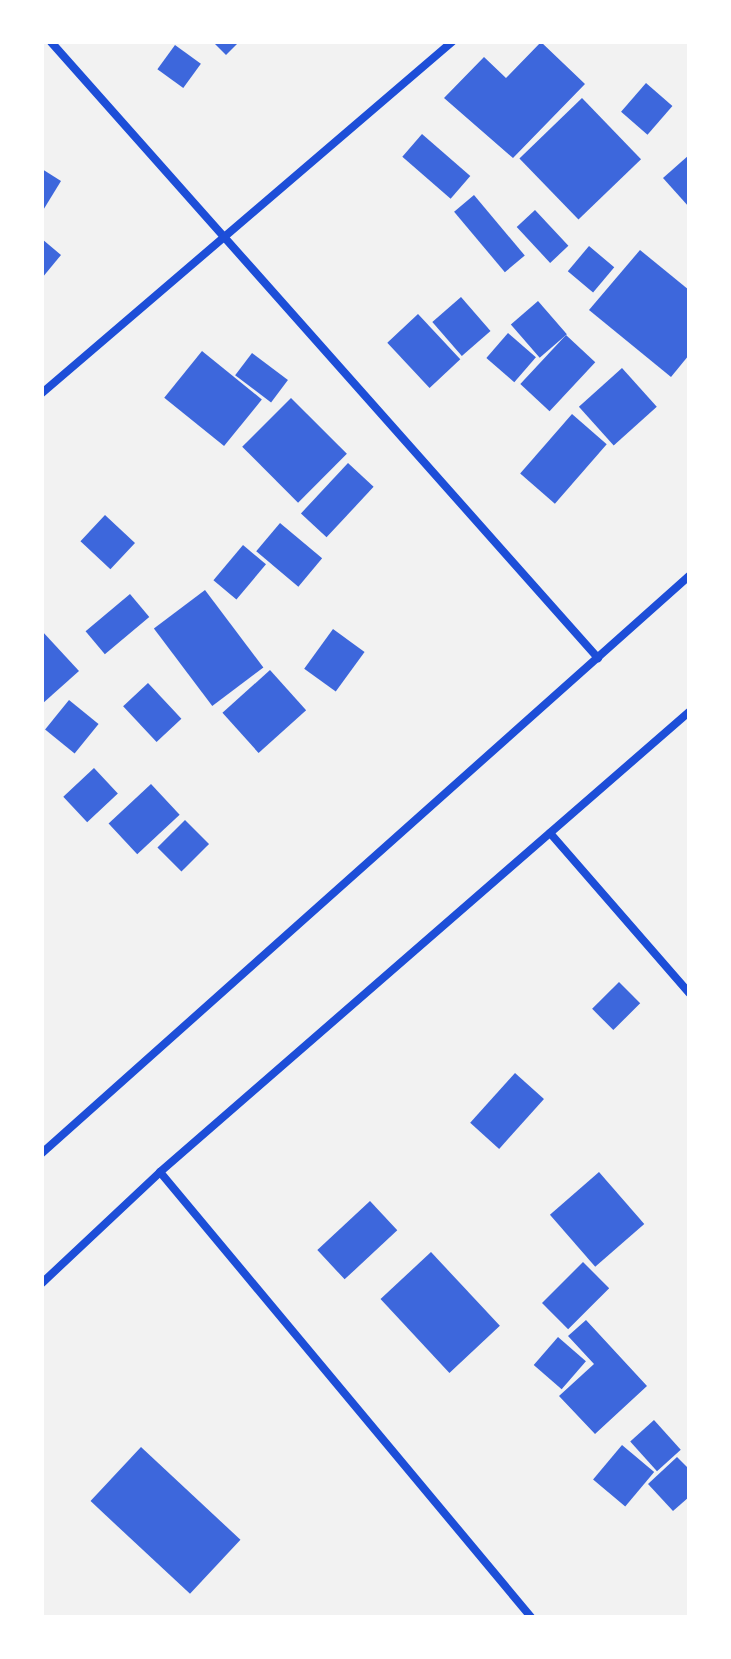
<!DOCTYPE html>
<html>
<head>
<meta charset="utf-8">
<style>
	body { margin:0 }
	#map { position:relative; width:731px; height:1659px; overflow:hidden; background:#f2f2f2; font-family:"Times New Roman",serif }
	div>[style] { position:absolute }
	.building>* { inset:0; background:#3d67dc; transform-origin:0 0 }
	.minor>* { height:8px; margin:-4px; padding:0 4px; transform-origin:4px; border-radius:4px; background:#1d4ed8 }
	span { translate:-50% -50%; white-space:nowrap; text-align:center; line-height:1.15; -webkit-text-stroke:6px #fff; paint-order:stroke }
	.frame { position:absolute; inset:0; border:44px solid #fff; pointer-events:none }
</style>
</head>
<body>
<div id="map">
	<div class="building">
		<div style="clip-path:polygon(213px 42px,239px 42px,226px 55px)"></div>
		<div style="clip-path:polygon(541px 42px,585px 84px,513px 158px,444px 98px,484px 57px,506px 78px)"></div>
		<div style="left:175px;top:45px;width:32px;height:30px;rotate:36deg"></div>
		<div style="left:646px;top:83px;width:35px;height:38px;rotate:41deg"></div>
		<div style="left:582px;top:98px;width:85px;height:87px;rotate:46deg"></div>
		<div style="left:422px;top:134px;width:64px;height:30px;rotate:41deg"></div>
		<div style="clip-path:polygon(689px 155px,689px 207px,663px 178px)"></div>
		<div style="clip-path:polygon(42px 169px,61px 181px,42px 212px)"></div>
		<div style="left:474px;top:195px;width:79px;height:26px;rotate:50deg"></div>
		<div style="left:535px;top:210px;width:49px;height:25px;rotate:47deg"></div>
		<div style="clip-path:polygon(42px 239px,61px 255px,42px 278px)"></div>
		<div style="left:589px;top:246px;width:33px;height:33px;rotate:40deg"></div>
		<div style="clip-path:polygon(640px 250px,689px 290px,689px 355px,671px 377px,589px 310px)"></div>
		<div style="left:461px;top:297px;width:45px;height:38px;rotate:49deg"></div>
		<div style="left:538px;top:301px;width:44px;height:36px;rotate:49deg"></div>
		<div style="left:418px;top:314px;width:62px;height:42px;rotate:47deg"></div>
		<div style="left:508px;top:333px;width:37px;height:33px;rotate:41deg"></div>
		<div style="left:566px;top:335px;width:40px;height:67px;rotate:43deg"></div>
		<div style="left:202px;top:351px;width:77px;height:60px;rotate:39deg"></div>
		<div style="left:252px;top:353px;width:45px;height:28px;rotate:37deg"></div>
		<div style="left:622px;top:368px;width:52px;height:58px;rotate:48deg"></div>
		<div style="left:291px;top:398px;width:79px;height:69px;rotate:45deg"></div>
		<div style="left:572px;top:414px;width:46px;height:79px;rotate:41deg"></div>
		<div style="left:348px;top:463px;width:35px;height:69px;rotate:43deg"></div>
		<div style="left:105px;top:515px;width:41px;height:36px;rotate:43deg"></div>
		<div style="left:280px;top:523px;width:55px;height:37px;rotate:40deg"></div>
		<div style="left:243px;top:545px;width:30px;height:46px;rotate:40deg"></div>
		<div style="left:205px;top:590px;width:97px;height:64px;rotate:53deg"></div>
		<div style="left:130px;top:594px;width:30px;height:58px;rotate:50deg"></div>
		<div style="left:333px;top:629px;width:39px;height:49px;rotate:36deg"></div>
		<div style="clip-path:polygon(42px 631px,79px 671px,42px 704px)"></div>
		<div style="left:270px;top:670px;width:54px;height:64px;rotate:48deg"></div>
		<div style="left:148px;top:683px;width:49px;height:34px;rotate:47deg"></div>
		<div style="left:69px;top:700px;width:38px;height:38px;rotate:39deg"></div>
		<div style="left:94px;top:768px;width:35px;height:42px;rotate:47deg"></div>
		<div style="left:151px;top:784px;width:42px;height:58px;rotate:47deg"></div>
		<div style="left:185px;top:820px;width:34px;height:39px;rotate:45deg"></div>
		<div style="left:619px;top:982px;width:30px;height:38px;rotate:45deg"></div>
		<div style="left:515px;top:1073px;width:39px;height:67px;rotate:42deg"></div>
		<div style="left:599px;top:1172px;width:69px;height:65px;rotate:49deg"></div>
		<div style="left:370px;top:1201px;width:40px;height:72px;rotate:47deg"></div>
		<div style="left:431px;top:1252px;width:101px;height:69px;rotate:47deg"></div>
		<div style="left:583px;top:1262px;width:37px;height:58px;rotate:45deg"></div>
		<div style="clip-path:polygon(586px 1320px,647px 1386px,595px 1434px,559px 1396px,594px 1364px,568px 1336px)"></div>
		<div style="left:558px;top:1337px;width:37px;height:37px;rotate:41deg"></div>
		<div style="left:654px;top:1420px;width:40px;height:32px;rotate:48deg"></div>
		<div style="left:622px;top:1445px;width:42px;height:45px;rotate:40deg"></div>
		<div style="left:141px;top:1447px;width:136px;height:74px;rotate:43deg"></div>
		<div style="clip-path:polygon(677px 1457px,689px 1469px,689px 1497px,673px 1511px,648px 1484px)"></div>
	</div>
	<div class="minor">
		<div style="left:51px;top:42px;width:824px;rotate:48.4deg"></div>
		<div style="left:42px;top:393px;width:540px;rotate:-40.57deg"></div>
		<div style="left:550px;top:833px;width:212px;rotate:49deg"></div>
		<div style="left:42px;top:1153px;width:867px;rotate:-41.73deg"></div>
		<div style="left:160px;top:1172px;width:579px;rotate:50.18deg"></div>
		<div style="left:42px;top:1283px;width:162px;rotate:-43.2deg"></div>
		<div style="left:160px;top:1172px;width:701px;rotate:-41.01deg"></div>
	</div>
	<div class="frame"></div>
</div>
</body>
</html>
